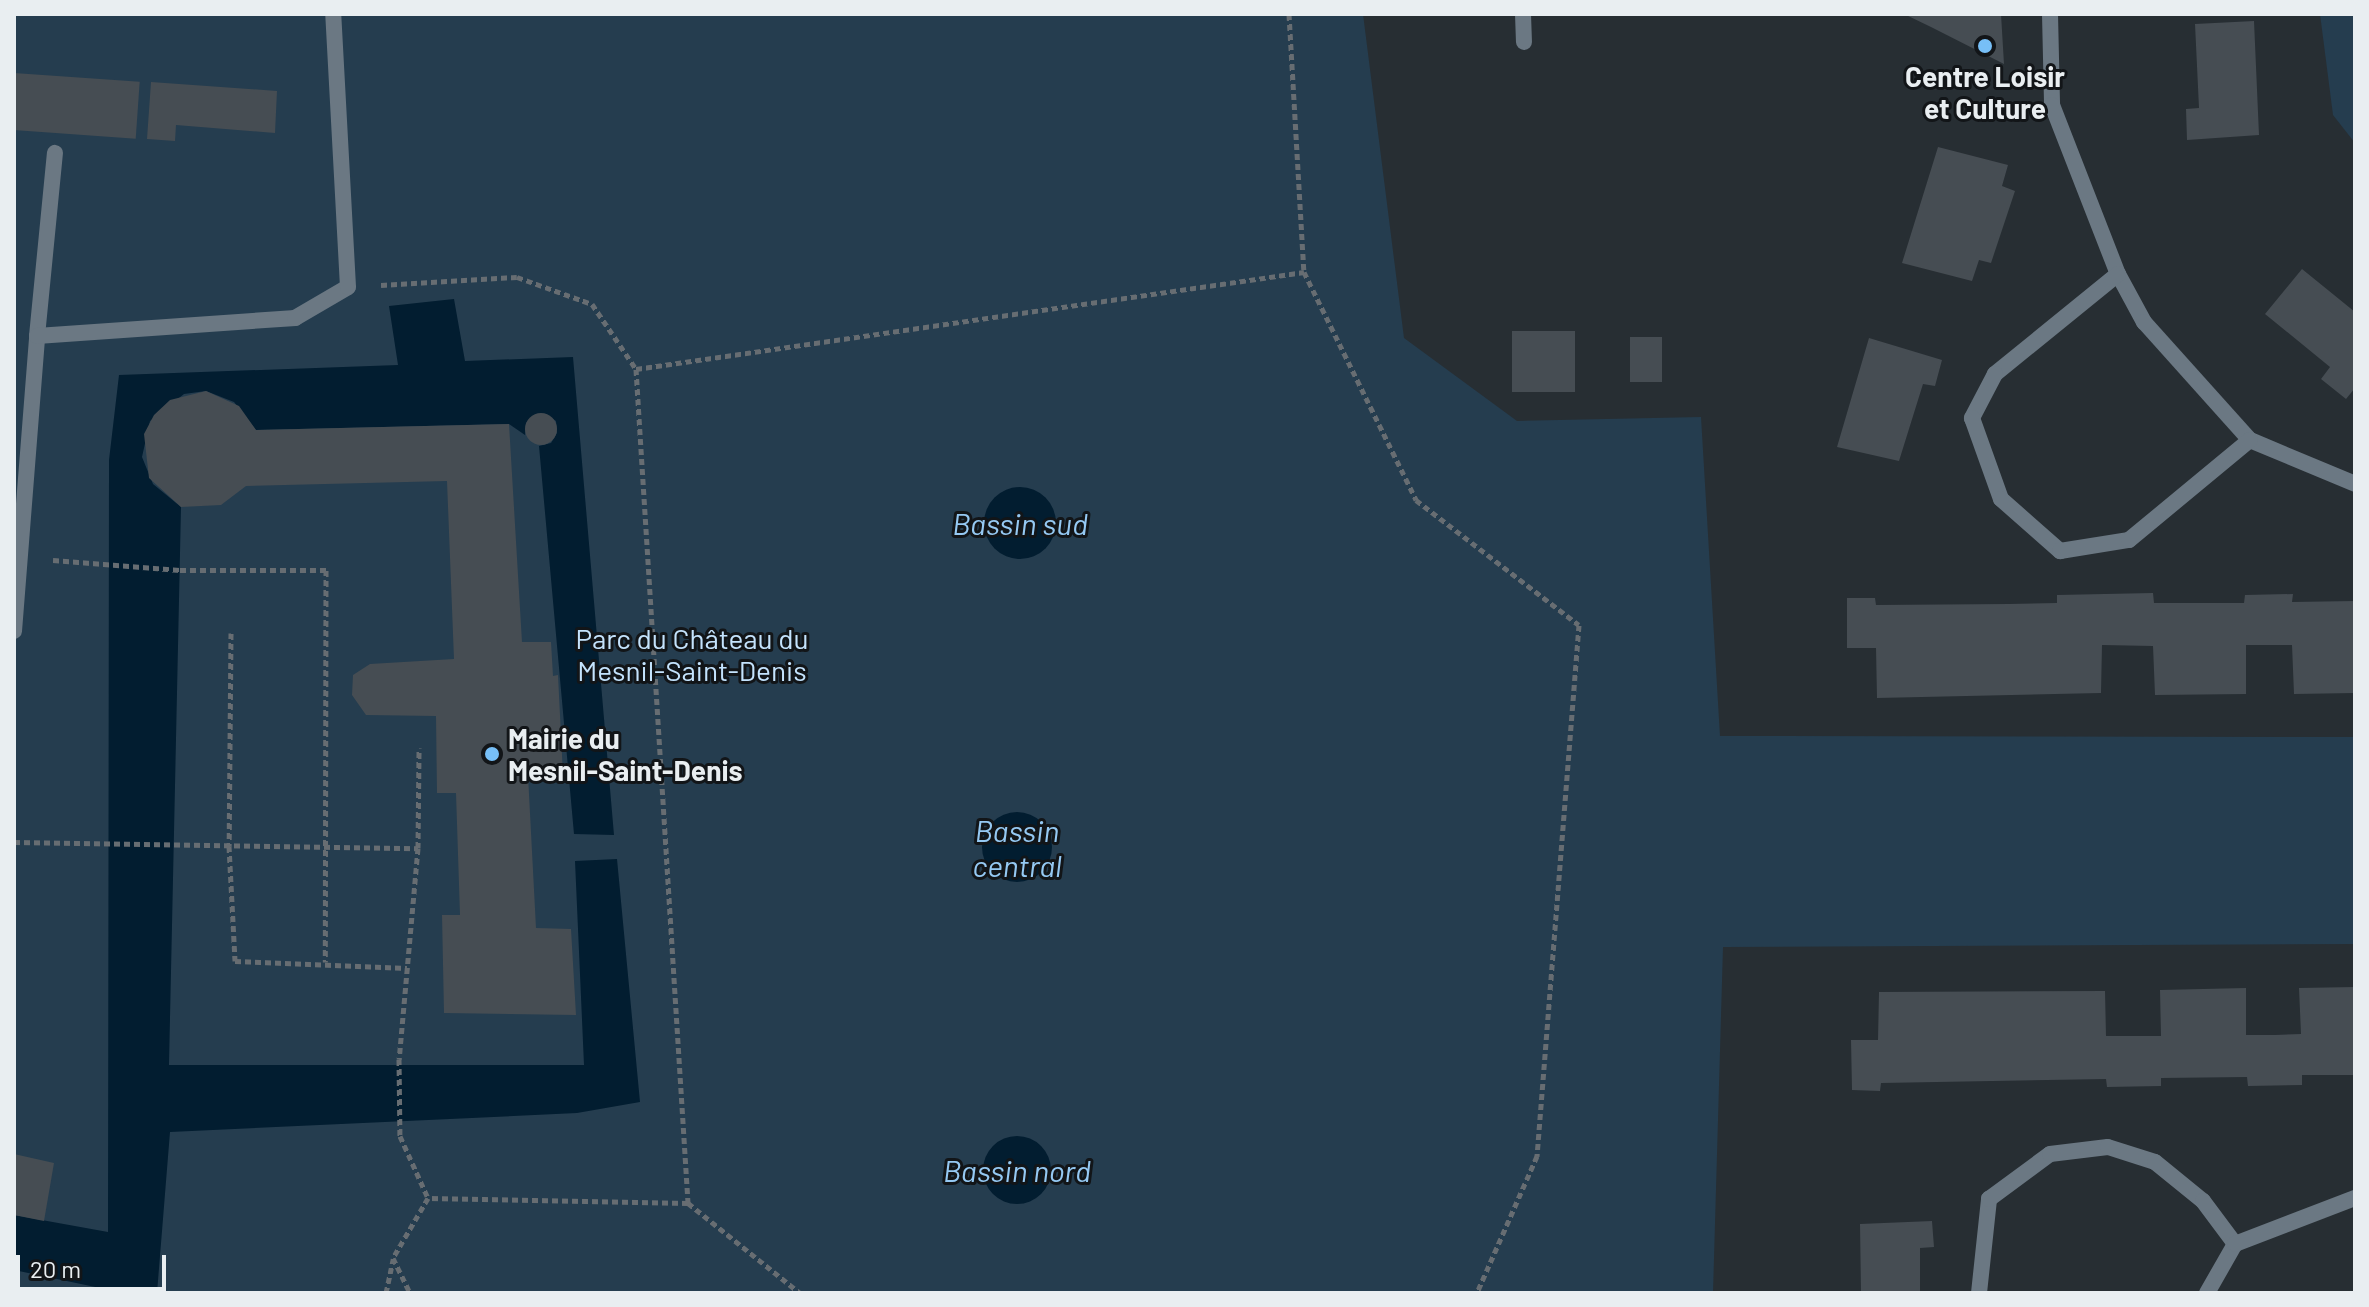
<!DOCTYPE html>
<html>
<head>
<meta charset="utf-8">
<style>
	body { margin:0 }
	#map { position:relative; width:2369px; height:1307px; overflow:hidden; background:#272e33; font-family:Barlow,sans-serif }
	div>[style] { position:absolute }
	.green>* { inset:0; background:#253d4f }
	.water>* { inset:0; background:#021d30 }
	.round { border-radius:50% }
	.building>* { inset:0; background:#464d53; transform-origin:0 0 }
	.path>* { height:5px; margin-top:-2.5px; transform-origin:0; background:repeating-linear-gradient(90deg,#676d72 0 6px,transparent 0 10px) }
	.lane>* { height:16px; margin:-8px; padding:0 8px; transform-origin:8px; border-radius:8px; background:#6b7883 }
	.street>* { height:16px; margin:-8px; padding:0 8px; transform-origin:8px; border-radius:8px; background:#6b7883 }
	.dots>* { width:22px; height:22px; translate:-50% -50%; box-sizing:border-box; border:4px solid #121518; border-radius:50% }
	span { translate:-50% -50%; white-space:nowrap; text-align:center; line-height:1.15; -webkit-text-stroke:6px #121518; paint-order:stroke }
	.poi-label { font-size:28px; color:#e9eef1; font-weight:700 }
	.left { translate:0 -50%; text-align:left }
	.park-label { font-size:28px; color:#c4e3fd }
	.water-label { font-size:30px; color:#95c9f3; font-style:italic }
	.frame { position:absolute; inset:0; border:16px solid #e9eef1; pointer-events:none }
	.scale { position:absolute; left:16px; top:1255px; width:150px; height:36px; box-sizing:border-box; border:4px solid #e9eef1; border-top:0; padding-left:10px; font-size:24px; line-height:28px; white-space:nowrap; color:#e9eef1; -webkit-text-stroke:6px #121518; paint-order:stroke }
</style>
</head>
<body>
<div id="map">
	<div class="green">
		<div style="clip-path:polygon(14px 14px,1363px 14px,1404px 338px,1517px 421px,1701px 417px,1720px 736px,2355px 737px,2355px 944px,1723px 947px,1713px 1293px,14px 1293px)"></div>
		<div style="clip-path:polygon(2320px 14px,2355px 14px,2355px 143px,2333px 115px)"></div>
	</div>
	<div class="water">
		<div style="clip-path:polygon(454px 299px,465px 361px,573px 357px,614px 835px,574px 834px,539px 446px,551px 443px,557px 433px,556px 421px,546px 414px,534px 415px,526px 423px,525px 435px,509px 424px,256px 430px,234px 402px,206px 391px,184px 394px,150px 421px,142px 457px,153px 484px,181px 507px,169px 1065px,584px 1065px,575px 861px,617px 859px,640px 1102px,577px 1113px,170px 1132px,157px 1293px,124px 1293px,14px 1270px,14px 1215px,108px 1232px,109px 460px,119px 375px,398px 365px,389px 306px)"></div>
		<div class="round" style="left:984px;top:487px;width:72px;height:72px"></div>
		<div class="round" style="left:982px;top:812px;width:70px;height:70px"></div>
		<div class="round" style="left:983px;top:1136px;width:68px;height:68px"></div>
	</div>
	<div class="building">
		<div style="clip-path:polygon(1904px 14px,2001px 14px,2004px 64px,1931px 27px)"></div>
		<div style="clip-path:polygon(2254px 21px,2259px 135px,2187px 140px,2186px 109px,2199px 108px,2195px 24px)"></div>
		<div style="left:14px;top:73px;width:126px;height:57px;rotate:4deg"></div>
		<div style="clip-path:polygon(151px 82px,277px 91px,275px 133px,176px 125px,175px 141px,147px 139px)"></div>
		<div style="clip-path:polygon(1938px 147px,2008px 165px,2002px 186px,2015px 191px,1991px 263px,1979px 260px,1972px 281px,1902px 263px)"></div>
		<div style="clip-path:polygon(2302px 269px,2355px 312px,2355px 388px,2346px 399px,2321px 379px,2330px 367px,2265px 314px)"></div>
		<div style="left:1512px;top:331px;width:63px;height:61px"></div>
		<div style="left:1662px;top:337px;width:45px;height:32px;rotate:90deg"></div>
		<div style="clip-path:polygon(1869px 338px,1942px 360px,1935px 386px,1923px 384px,1899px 461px,1837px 447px)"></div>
		<div style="clip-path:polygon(206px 391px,239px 406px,256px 430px,509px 424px,522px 642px,551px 642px,553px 676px,558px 675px,563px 775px,528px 775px,536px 928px,571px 929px,576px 1015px,444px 1013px,442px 915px,460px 915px,456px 793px,437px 793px,436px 716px,366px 715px,352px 695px,353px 675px,370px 664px,454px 659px,447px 481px,246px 486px,221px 505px,181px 507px,149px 478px,144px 434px,154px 415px,170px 400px)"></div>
		<div class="round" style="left:525px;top:413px;width:32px;height:32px"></div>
		<div style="clip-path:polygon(2153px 593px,2154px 603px,2244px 603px,2245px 595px,2293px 594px,2292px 602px,2355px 601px,2355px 693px,2294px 694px,2292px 645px,2246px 645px,2246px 694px,2155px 695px,2153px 646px,2102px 645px,2101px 693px,1877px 698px,1876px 648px,1847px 648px,1847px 598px,1875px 598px,1876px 605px,2009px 604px,2057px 603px,2057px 595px)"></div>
		<div style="clip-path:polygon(2355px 987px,2355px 1075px,2302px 1075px,2302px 1085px,2248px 1086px,2247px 1077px,2161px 1078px,2161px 1086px,2107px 1087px,2106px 1079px,1881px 1083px,1880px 1091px,1852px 1090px,1851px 1040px,1878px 1040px,1879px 992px,2105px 991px,2106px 1036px,2161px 1036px,2160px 990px,2246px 988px,2246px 1035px,2275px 1035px,2301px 1034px,2299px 988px)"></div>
		<div style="clip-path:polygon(14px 1154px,54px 1163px,44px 1221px,14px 1215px)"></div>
		<div style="clip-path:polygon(1932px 1221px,1934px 1247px,1920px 1248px,1920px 1293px,1861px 1293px,1860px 1224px)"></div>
	</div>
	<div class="path">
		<div style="left:1289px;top:14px;width:258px;rotate:86.7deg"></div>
		<div style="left:1304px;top:272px;width:254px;rotate:63.8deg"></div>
		<div style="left:1416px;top:500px;width:205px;rotate:37.5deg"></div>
		<div style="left:1579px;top:625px;width:533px;rotate:94.52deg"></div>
		<div style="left:1537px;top:1156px;width:150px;rotate:113.7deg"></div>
		<div style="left:381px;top:285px;width:136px;rotate:-3.4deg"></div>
		<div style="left:517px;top:277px;width:80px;rotate:19.8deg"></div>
		<div style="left:592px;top:304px;width:78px;rotate:55.9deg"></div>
		<div style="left:636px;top:369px;width:836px;rotate:86.43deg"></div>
		<div style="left:688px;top:1203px;width:260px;rotate:-178.9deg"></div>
		<div style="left:428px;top:1198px;width:69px;rotate:120.3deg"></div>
		<div style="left:393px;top:1258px;width:39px;rotate:64deg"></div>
		<div style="left:636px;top:369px;width:675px;rotate:-8.26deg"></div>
		<div style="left:53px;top:560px;width:127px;rotate:4.5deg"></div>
		<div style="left:180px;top:570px;width:146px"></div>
		<div style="left:326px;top:570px;width:392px;rotate:90.1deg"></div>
		<div style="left:231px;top:633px;width:213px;rotate:90.5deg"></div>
		<div style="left:229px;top:846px;width:115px;rotate:87deg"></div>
		<div style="left:235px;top:961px;width:172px;rotate:2.3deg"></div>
		<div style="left:14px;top:842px;width:404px;rotate:0.9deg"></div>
		<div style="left:418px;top:848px;width:100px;rotate:-89.4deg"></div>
		<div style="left:418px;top:848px;width:212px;rotate:95.1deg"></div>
		<div style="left:399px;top:1059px;width:77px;rotate:89.3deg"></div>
		<div style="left:400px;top:1136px;width:68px;rotate:65.7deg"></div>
		<div style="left:688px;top:1203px;width:144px;rotate:38.8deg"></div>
		<div style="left:386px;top:1293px;width:35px;rotate:-78deg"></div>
	</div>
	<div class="lane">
		<div style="left:1523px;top:14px;width:28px;rotate:88deg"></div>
		<div style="left:37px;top:336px;width:184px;rotate:-84.4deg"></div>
		<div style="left:14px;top:631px;width:296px;rotate:-85.5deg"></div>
		<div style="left:37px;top:336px;width:259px;rotate:-4deg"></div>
		<div style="left:295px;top:318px;width:61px;rotate:-30.3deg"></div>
		<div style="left:348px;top:287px;width:273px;rotate:-93.1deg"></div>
	</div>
	<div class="street">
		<div style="left:2050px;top:14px;width:91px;rotate:88.7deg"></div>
		<div style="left:2052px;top:105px;width:181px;rotate:68.7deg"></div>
		<div style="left:2118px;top:274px;width:55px;rotate:61.6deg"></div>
		<div style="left:2144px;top:322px;width:159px;rotate:48.1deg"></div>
		<div style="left:2250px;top:440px;width:114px;rotate:22.7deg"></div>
		<div style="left:2118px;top:274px;width:159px;rotate:140.9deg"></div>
		<div style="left:1995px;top:374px;width:50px;rotate:117.6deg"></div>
		<div style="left:1972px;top:418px;width:86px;rotate:70.3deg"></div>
		<div style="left:2001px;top:499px;width:79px;rotate:41.4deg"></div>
		<div style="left:2060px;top:551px;width:70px;rotate:-9.1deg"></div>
		<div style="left:2129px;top:540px;width:157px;rotate:-39.6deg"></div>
		<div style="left:1979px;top:1293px;width:95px;rotate:-83.9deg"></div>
		<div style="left:1989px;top:1199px;width:76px;rotate:-36.4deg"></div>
		<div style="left:2050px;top:1154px;width:58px;rotate:-6.9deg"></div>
		<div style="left:2108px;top:1147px;width:49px;rotate:17.7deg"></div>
		<div style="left:2155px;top:1162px;width:62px;rotate:39.1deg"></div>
		<div style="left:2203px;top:1201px;width:54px;rotate:53.3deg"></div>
		<div style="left:2207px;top:1293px;width:56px;rotate:-60.3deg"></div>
		<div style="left:2235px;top:1244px;width:129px;rotate:-21deg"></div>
	</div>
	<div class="dots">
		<div style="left:1985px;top:46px;background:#77bff7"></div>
		<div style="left:492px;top:754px;background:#77bff7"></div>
	</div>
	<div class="poi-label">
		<span style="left:1985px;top:92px">Centre Loisir<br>et Culture</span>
		<span class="left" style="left:508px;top:754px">Mairie du<br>Mesnil-Saint-Denis</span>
	</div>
	<div class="park-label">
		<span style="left:692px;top:654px">Parc du Château du<br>Mesnil-Saint-Denis</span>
	</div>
	<div class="water-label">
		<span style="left:1020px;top:523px">Bassin sud</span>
		<span style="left:1017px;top:847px">Bassin<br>central</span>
		<span style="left:1017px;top:1170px">Bassin nord</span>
	</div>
	<div class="frame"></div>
	<div class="scale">20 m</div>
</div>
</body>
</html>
